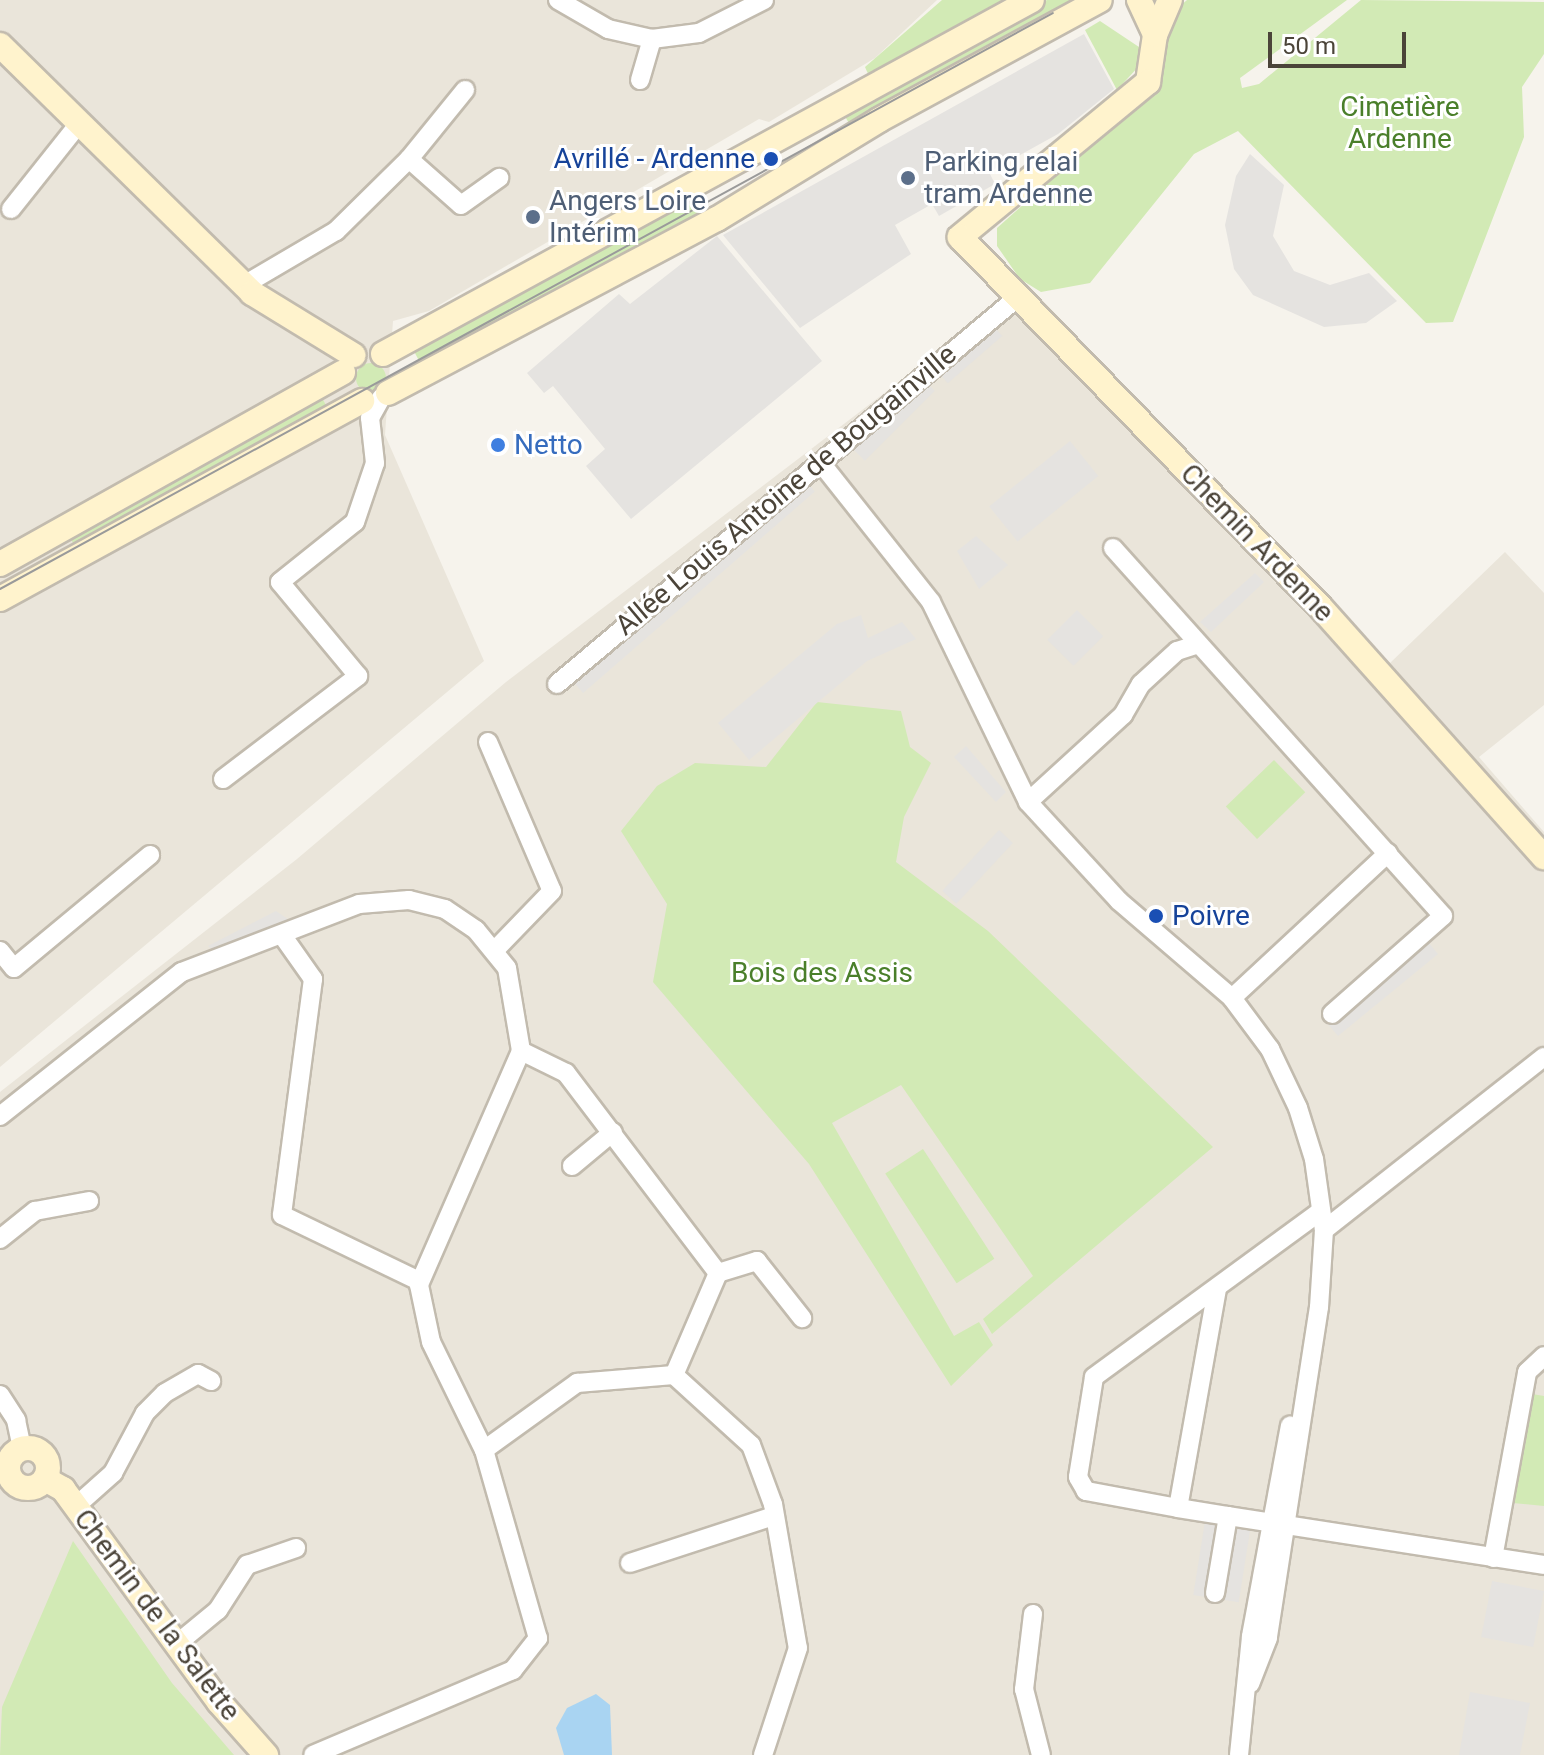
<!DOCTYPE html>
<html>
<head>
<meta charset="utf-8">
<style>
	body { margin:0 }
	#map { position:relative; width:1544px; height:1755px; overflow:hidden; background:#f6f3ec; font-family:Roboto,sans-serif }
	div>[style] { position:absolute }
	.residential>* { inset:0; background:#eae5da }
	.green>* { inset:0; background:#d2eab5; transform-origin:0 0 }
	.round { border-radius:50% }
	.parking>* { inset:0; background:#e5e3e0; transform-origin:0 0 }
	.water>* { inset:0; background:#a9d4f2 }
	.roads { filter:drop-shadow(2px 0 #c2bbae) drop-shadow(-2px 0 #c2bbae) drop-shadow(0 2px #c2bbae) drop-shadow(0 -2px #c2bbae) }
	.street>* { height:18px; margin:-9px; padding:0 9px; transform-origin:9px; border-radius:9px; background:#fff }
	.secondary>* { height:24px; margin:-12px; padding:0 12px; transform-origin:12px; border-radius:12px; background:#fff3cd }
	.secondary>.ring { margin:-12px; padding:0; box-sizing:content-box; background:none; border:24px solid #fff3cd; border-radius:50% }
	.tram>* { height:2px; margin:-1px; padding:0 1px; transform-origin:1px; border-radius:1px; background:#9a9a9a }
	.dots>* { width:22px; height:22px; translate:-50% -50%; box-sizing:border-box; border:4px solid #fff; border-radius:50% }
	span { translate:-50% -50%; white-space:nowrap; text-align:center; line-height:1.15; -webkit-text-stroke:6px #fff; paint-order:stroke }
	.park-label { font-size:28px; color:#4a7f2a }
	.transit-label { font-size:28px; color:#164399 }
	.right { translate:-100% -50%; text-align:right }
	.left { translate:0 -50%; text-align:left }
	.service-label { font-size:28px; color:#4e5e75 }
	.shop-label { font-size:28px; color:#366cbe }
	.street-label { font-size:28px; color:#4b4439 }
	.scale { position:absolute; left:1268px; top:32px; width:138px; height:36px; box-sizing:border-box; border:4px solid #4b4439; border-top:0; padding-left:10px; font-size:24px; line-height:28px; white-space:nowrap; color:#4b4439; -webkit-text-stroke:6px #fff; paint-order:stroke }
</style>
</head>
<body>
<div id="map">
	<div class="residential">
		<div style="clip-path:polygon(0 0,937px 0,875px 58px,769px 122px,759px 119px,429px 311px,393px 321px,385px 435px,484px 661px,0 1067px)"></div>
		<div style="clip-path:polygon(1027px 284px,1390px 663px,1505px 552px,1544px 593px,1544px 705px,1479px 757px,1544px 832px,1544px 1755px,0 1755px,0 1092px,297px 859px,506px 682px)"></div>
	</div>
	<div class="green">
		<div style="clip-path:polygon(942px 0,1016px 0,869px 76px,865px 67px)"></div>
		<div style="clip-path:polygon(1047px 0,1086px 0,853px 130px,843px 113px)"></div>
		<div style="clip-path:polygon(1187px 0,1347px 0,1240px 78px,1242px 88px,1259px 84px,1361px 0,1544px 2px,1544px 54px,1522px 87px,1524px 137px,1453px 322px,1426px 323px,1238px 131px,1194px 154px,1090px 283px,1041px 292px,1020px 279px,997px 246px,997px 228px,1157px 85px,1171px 14px)"></div>
		<div style="clip-path:polygon(1100px 21px,1139px 47px,1139px 66px,1117px 90px,1085px 30px)"></div>
		<div style="left:699px;top:193px;width:19px;height:326px;rotate:62deg"></div>
		<div class="round" style="left:356px;top:363px;width:30px;height:30px"></div>
		<div style="left:322px;top:398px;width:13px;height:288px;rotate:61deg"></div>
		<div style="clip-path:polygon(817px 702px,901px 711px,910px 747px,931px 763px,904px 817px,896px 862px,988px 931px,1213px 1147px,992px 1334px,983px 1319px,1033px 1276px,901px 1085px,832px 1123px,954px 1336px,979px 1322px,993px 1345px,951px 1386px,809px 1164px,653px 982px,667px 904px,621px 831px,657px 786px,695px 763px,766px 767px)"></div>
		<div style="left:1274px;top:760px;width:45px;height:67px;rotate:46deg"></div>
		<div style="left:923px;top:1149px;width:131px;height:45px;rotate:57deg"></div>
		<div style="clip-path:polygon(1532px 1394px,1544px 1396px,1544px 1506px,1513px 1503px)"></div>
		<div style="clip-path:polygon(73px 1541px,172px 1683px,234px 1755px,0 1755px,2px 1707px)"></div>
	</div>
	<div class="parking">
		<div style="clip-path:polygon(1084px 34px,1114px 89px,1058px 134px,989px 172px,995px 184px,939px 216px,932px 204px,895px 225px,911px 254px,800px 328px,723px 235px)"></div>
		<div style="clip-path:polygon(1250px 154px,1284px 185px,1273px 236px,1294px 271px,1330px 285px,1369px 273px,1397px 301px,1366px 323px,1324px 327px,1253px 295px,1234px 269px,1225px 225px,1236px 176px)"></div>
		<div style="clip-path:polygon(717px 236px,822px 361px,631px 519px,586px 466px,605px 449px,553px 386px,544px 393px,527px 373px,619px 294px,630px 304px)"></div>
		<div style="left:989px;top:321px;width:20px;height:72px;rotate:49deg"></div>
		<div style="left:922px;top:378px;width:18px;height:99px;rotate:45deg"></div>
		<div style="left:1070px;top:441px;width:45px;height:104px;rotate:51deg"></div>
		<div style="left:803px;top:478px;width:18px;height:307px;rotate:49deg"></div>
		<div style="clip-path:polygon(976px 536px,1008px 565px,979px 589px,957px 551px)"></div>
		<div style="clip-path:polygon(1255px 573px,1264px 582px,1211px 632px,1200px 622px)"></div>
		<div style="left:1077px;top:610px;width:37px;height:42px;rotate:45deg"></div>
		<div style="clip-path:polygon(861px 615px,868px 638px,902px 622px,916px 639px,867px 661px,749px 760px,718px 723px,837px 624px)"></div>
		<div style="clip-path:polygon(966px 746px,1006px 792px,996px 802px,954px 757px)"></div>
		<div style="left:999px;top:830px;width:19px;height:83px;rotate:43deg"></div>
		<div style="clip-path:polygon(276px 911px,292px 922px,217px 953px,208px 946px)"></div>
		<div style="clip-path:polygon(1418px 930px,1438px 954px,1338px 1036px,1321px 1016px)"></div>
		<div style="left:1205px;top:1521px;width:46px;height:75px;rotate:9deg"></div>
		<div style="left:1492px;top:1581px;width:53px;height:57px;rotate:11deg"></div>
		<div style="clip-path:polygon(1470px 1692px,1530px 1703px,1520px 1755px,1459px 1755px)"></div>
	</div>
	<div class="water">
		<div style="clip-path:polygon(596px 1694px,610px 1705px,612px 1755px,564px 1755px,556px 1728px,567px 1708px)"></div>
	</div>
	<div class="roads">
		<div class="street">
			<div style="left:558px;top:0;width:58px;rotate:30.1deg"></div>
			<div style="left:608px;top:29px;width:45px;rotate:12.8deg"></div>
			<div style="left:652px;top:39px;width:47px;rotate:-7.3deg"></div>
			<div style="left:699px;top:33px;width:73px;rotate:-26.9deg"></div>
			<div style="left:640px;top:80px;width:43px;rotate:-73.7deg"></div>
			<div style="left:409px;top:159px;width:89px;rotate:-50.9deg"></div>
			<div style="left:11px;top:209px;width:112px;rotate:-51.5deg"></div>
			<div style="left:244px;top:285px;width:107px;rotate:-30.4deg"></div>
			<div style="left:336px;top:231px;width:103px;rotate:-44.6deg"></div>
			<div style="left:409px;top:159px;width:69px;rotate:41.5deg"></div>
			<div style="left:461px;top:205px;width:47px;rotate:-35.4deg"></div>
			<div style="left:821px;top:463px;width:177px;rotate:51.6deg"></div>
			<div style="left:931px;top:602px;width:222px;rotate:64.1deg"></div>
			<div style="left:1028px;top:802px;width:134px;rotate:47.4deg"></div>
			<div style="left:1119px;top:901px;width:149px;rotate:40.6deg"></div>
			<div style="left:1232px;top:998px;width:64px;rotate:53.3deg"></div>
			<div style="left:1270px;top:1049px;width:65px;rotate:64.6deg"></div>
			<div style="left:1298px;top:1108px;width:53px;rotate:72.6deg"></div>
			<div style="left:1314px;top:1159px;width:72px;rotate:82deg"></div>
			<div style="left:1324px;top:1230px;width:77px;rotate:93.7deg"></div>
			<div style="left:1319px;top:1307px;width:335px;rotate:98.8deg"></div>
			<div style="left:1268px;top:1638px;width:49px;rotate:111.4deg"></div>
			<div style="left:1113px;top:548px;width:494px;rotate:48.1deg"></div>
			<div style="left:1443px;top:916px;width:148px;rotate:138.6deg"></div>
			<div style="left:557px;top:684px;width:602px;rotate:-40.01deg"></div>
			<div style="left:488px;top:742px;width:162px;rotate:66.8deg"></div>
			<div style="left:552px;top:891px;width:81px;rotate:134deg"></div>
			<div style="left:223px;top:779px;width:170px;rotate:-37.3deg"></div>
			<div style="left:358px;top:676px;width:122px;rotate:-129.7deg"></div>
			<div style="left:280px;top:582px;width:96px;rotate:-38.7deg"></div>
			<div style="left:355px;top:522px;width:62px;rotate:-71.3deg"></div>
			<div style="left:375px;top:463px;width:45px;rotate:-96.3deg"></div>
			<div style="left:370px;top:418px;width:23px;rotate:-61deg"></div>
			<div style="left:1028px;top:802px;width:129px;rotate:-42.5deg"></div>
			<div style="left:1123px;top:715px;width:36px;rotate:-60deg"></div>
			<div style="left:1141px;top:684px;width:49px;rotate:-42.5deg"></div>
			<div style="left:1177px;top:651px;width:22px;rotate:-18deg"></div>
			<div style="left:282px;top:935px;width:54px;rotate:54.8deg"></div>
			<div style="left:313px;top:979px;width:238px;rotate:97.5deg"></div>
			<div style="left:282px;top:1215px;width:152px;rotate:25.7deg"></div>
			<div style="left:0;top:951px;width:22px;rotate:51deg"></div>
			<div style="left:14px;top:968px;width:177px;rotate:-39.7deg"></div>
			<div style="left:1232px;top:998px;width:213px;rotate:-42.9deg"></div>
			<div style="left:521px;top:1051px;width:50px;rotate:26.1deg"></div>
			<div style="left:566px;top:1073px;width:251px;rotate:52.8deg"></div>
			<div style="left:718px;top:1273px;width:111px;rotate:113.3deg"></div>
			<div style="left:0;top:1116px;width:232px;rotate:-38.4deg"></div>
			<div style="left:182px;top:972px;width:190px;rotate:-21deg"></div>
			<div style="left:359px;top:904px;width:50px;rotate:-4.6deg"></div>
			<div style="left:409px;top:900px;width:37px;rotate:14deg"></div>
			<div style="left:445px;top:909px;width:37px;rotate:34deg"></div>
			<div style="left:476px;top:930px;width:49px;rotate:50.8deg"></div>
			<div style="left:507px;top:968px;width:84px;rotate:80.4deg"></div>
			<div style="left:521px;top:1051px;width:255px;rotate:113.6deg"></div>
			<div style="left:419px;top:1285px;width:58px;rotate:78.1deg"></div>
			<div style="left:431px;top:1342px;width:120px;rotate:63.9deg"></div>
			<div style="left:484px;top:1450px;width:196px;rotate:74deg"></div>
			<div style="left:538px;top:1638px;width:41px;rotate:128deg"></div>
			<div style="left:513px;top:1670px;width:217px;rotate:157deg"></div>
			<div style="left:572px;top:1166px;width:53px;rotate:-39.7deg"></div>
			<div style="left:1324px;top:1230px;width:280px;rotate:-38.2deg"></div>
			<div style="left:0;top:1239px;width:45px;rotate:-38.7deg"></div>
			<div style="left:35px;top:1211px;width:55px;rotate:-10.5deg"></div>
			<div style="left:718px;top:1273px;width:41px;rotate:-17.1deg"></div>
			<div style="left:757px;top:1261px;width:73px;rotate:51.7deg"></div>
			<div style="left:1217px;top:1289px;width:222px;rotate:100.1deg"></div>
			<div style="left:1178px;top:1508px;width:51px;rotate:9.1deg"></div>
			<div style="left:0;top:1395px;width:30px;rotate:57deg"></div>
			<div style="left:16px;top:1420px;width:29px;rotate:78deg"></div>
			<div style="left:484px;top:1450px;width:115px;rotate:-35.8deg"></div>
			<div style="left:577px;top:1383px;width:97px;rotate:-4.7deg"></div>
			<div style="left:674px;top:1375px;width:104px;rotate:42.3deg"></div>
			<div style="left:751px;top:1445px;width:63px;rotate:69.6deg"></div>
			<div style="left:773px;top:1504px;width:146px;rotate:80.2deg"></div>
			<div style="left:798px;top:1648px;width:113px;rotate:108.1deg"></div>
			<div style="left:76px;top:1506px;width:50px;rotate:-41.7deg"></div>
			<div style="left:113px;top:1473px;width:68px;rotate:-61.9deg"></div>
			<div style="left:145px;top:1413px;width:28px;rotate:-45deg"></div>
			<div style="left:165px;top:1393px;width:38px;rotate:-30deg"></div>
			<div style="left:198px;top:1374px;width:15px;rotate:28deg"></div>
			<div style="left:1178px;top:1508px;width:94px;rotate:-169.5deg"></div>
			<div style="left:1086px;top:1491px;width:16px;rotate:-120deg"></div>
			<div style="left:1078px;top:1477px;width:101px;rotate:-80.9deg"></div>
			<div style="left:1094px;top:1377px;width:281px;rotate:-36.2deg"></div>
			<div style="left:1493px;top:1558px;width:189px;rotate:-79.6deg"></div>
			<div style="left:1527px;top:1372px;width:23px;rotate:-43deg"></div>
			<div style="left:630px;top:1563px;width:151px;rotate:-18.1deg"></div>
			<div style="left:1215px;top:1593px;width:78px;rotate:-80.4deg"></div>
			<div style="left:1228px;top:1516px;width:320px;rotate:8.8deg"></div>
			<div style="left:1033px;top:1614px;width:76px;rotate:96.8deg"></div>
			<div style="left:1024px;top:1689px;width:68px;rotate:75.6deg"></div>
			<div style="left:178px;top:1643px;width:52px;rotate:-39.5deg"></div>
			<div style="left:218px;top:1610px;width:54px;rotate:-57.2deg"></div>
			<div style="left:247px;top:1565px;width:52px;rotate:-19.1deg"></div>
			<div style="left:1239px;top:1755px;width:120px;rotate:-84.2deg"></div>
			<div style="left:1251px;top:1636px;width:214px;rotate:-79.5deg"></div>
		</div>
		<div class="secondary">
			<div style="left:1139px;top:0;width:38px;rotate:65deg"></div>
			<div style="left:1155px;top:35px;width:48px;rotate:98.5deg"></div>
			<div style="left:1148px;top:82px;width:244px;rotate:140.5deg"></div>
			<div style="left:960px;top:237px;width:519px;rotate:45.78deg"></div>
			<div style="left:1322px;top:609px;width:333px;rotate:48.2deg"></div>
			<div style="left:1155px;top:35px;width:38px;rotate:-67deg"></div>
			<div style="left:0;top:45px;width:354px;rotate:44.5deg"></div>
			<div style="left:252px;top:293px;width:119px;rotate:31.5deg"></div>
			<div style="left:383px;top:354px;width:739px;rotate:-28.61deg"></div>
			<div style="left:388px;top:393px;width:372px;rotate:-27.9deg"></div>
			<div style="left:717px;top:219px;width:190px;rotate:-31.4deg"></div>
			<div style="left:879px;top:120px;width:251px;rotate:-28.5deg"></div>
			<div style="left:0;top:564px;width:393px;rotate:-29.2deg"></div>
			<div style="left:0;top:599px;width:413px;rotate:-28.7deg"></div>
			<div class="ring" style="left:8px;top:1448px;width:16px;height:16px"></div>
			<div style="left:45px;top:1479px;width:21px;rotate:29deg"></div>
			<div style="left:63px;top:1489px;width:264px;rotate:53.8deg"></div>
			<div style="left:219px;top:1702px;width:71px;rotate:48.4deg"></div>
		</div>
	</div>
	<div class="tram">
		<div style="left:0;top:589px;width:1200px;rotate:-28.68deg"></div>
	</div>
	<div class="dots">
		<div style="left:771px;top:159px;background:#1a4fb4"></div>
		<div style="left:908px;top:178px;background:#5c6f8a"></div>
		<div style="left:533px;top:217px;background:#5c6f8a"></div>
		<div style="left:498px;top:445px;background:#3f7fe0"></div>
		<div style="left:1156px;top:916px;background:#1a4fb4"></div>
	</div>
	<div class="park-label">
		<span style="left:1400px;top:123px">Cimetière<br>Ardenne</span>
		<span style="left:822px;top:973px">Bois des Assis</span>
	</div>
	<div class="transit-label">
		<span class="right" style="left:755px;top:159px">Avrillé - Ardenne</span>
		<span class="left" style="left:1172px;top:916px">Poivre</span>
	</div>
	<div class="service-label">
		<span class="left" style="left:924px;top:178px">Parking relai<br>tram Ardenne</span>
		<span class="left" style="left:549px;top:217px">Angers Loire<br>Intérim</span>
	</div>
	<div class="shop-label">
		<span class="left" style="left:514px;top:445px">Netto</span>
	</div>
	<div class="street-label">
		<span style="left:786px;top:490px;rotate:-40deg">Allée Louis Antoine de Bougainville</span>
		<span style="left:1257px;top:543px;rotate:46deg">Chemin Ardenne</span>
		<span style="left:157px;top:1615px;rotate:53deg">Chemin de la Salette</span>
	</div>
	<div class="scale">50 m</div>
</div>
</body>
</html>
